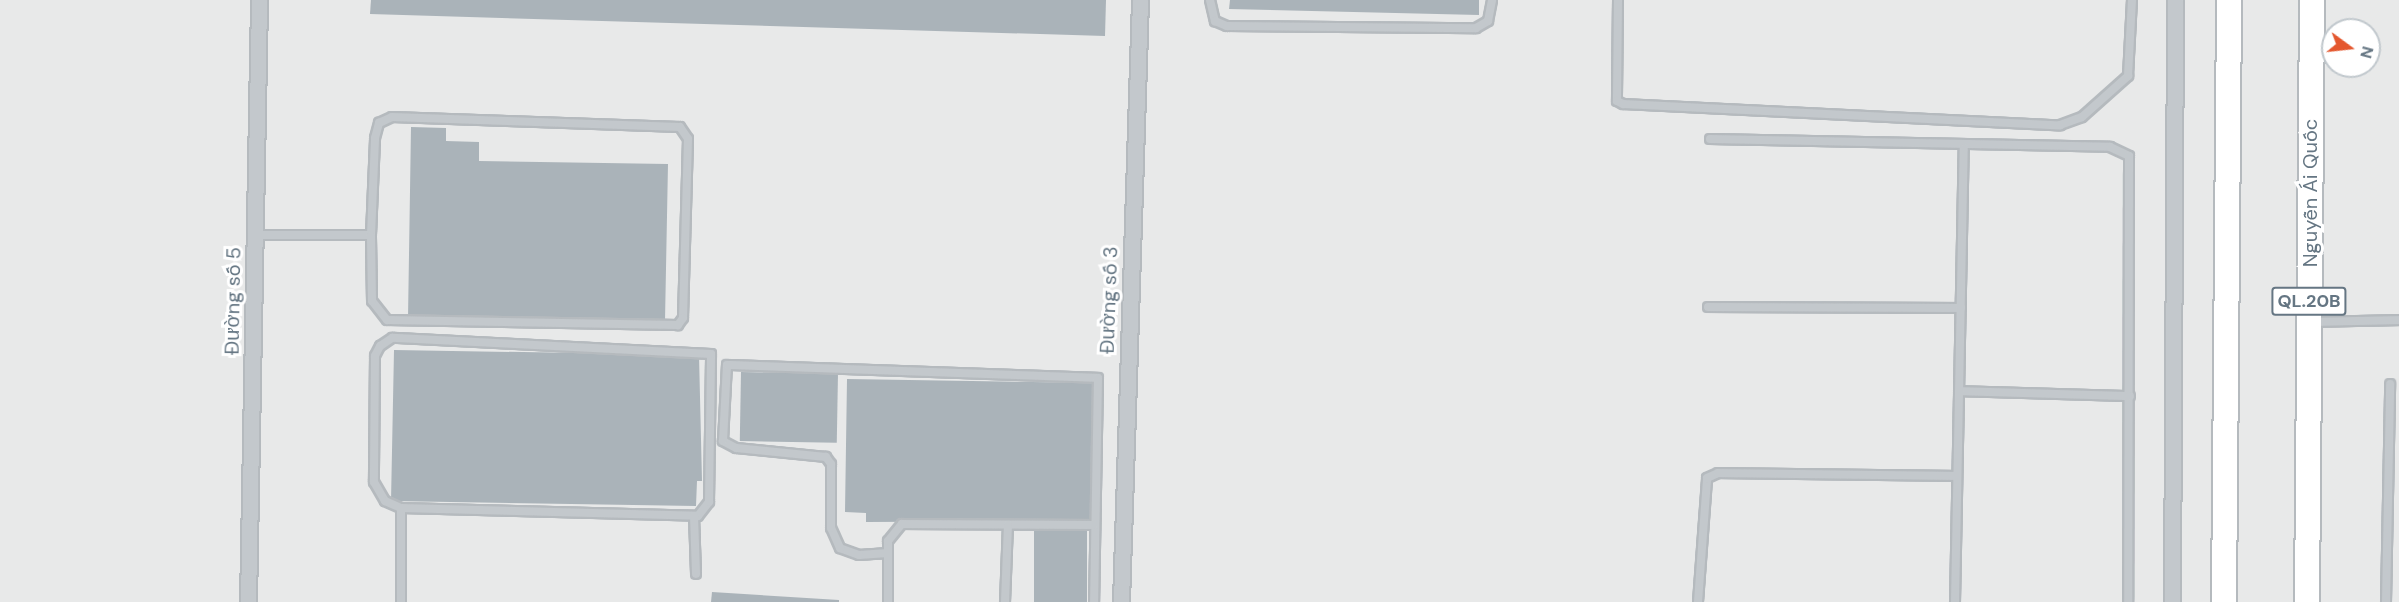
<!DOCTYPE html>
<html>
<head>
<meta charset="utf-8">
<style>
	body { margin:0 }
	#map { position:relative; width:2399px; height:602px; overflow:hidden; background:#fafaf8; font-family:"DM Sans",sans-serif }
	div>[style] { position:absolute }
	.built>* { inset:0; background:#e8e9e9 }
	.building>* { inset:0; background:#aab3b9; transform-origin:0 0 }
	.roads { filter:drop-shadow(2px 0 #b5babe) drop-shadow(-2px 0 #b5babe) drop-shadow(0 2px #b5babe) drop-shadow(0 -2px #b5babe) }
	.service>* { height:8px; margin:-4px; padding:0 4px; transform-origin:4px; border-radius:4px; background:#c3c8cc }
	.minor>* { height:15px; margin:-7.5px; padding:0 7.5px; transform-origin:7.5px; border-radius:7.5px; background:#c3c8cc }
	.primary>* { height:24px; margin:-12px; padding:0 12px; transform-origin:12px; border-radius:12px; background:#fff }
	span { translate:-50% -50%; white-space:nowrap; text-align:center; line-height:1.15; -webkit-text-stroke:6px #fff; paint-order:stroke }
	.shield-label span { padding:2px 4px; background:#fff; border:2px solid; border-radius:4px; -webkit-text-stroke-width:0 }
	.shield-label { font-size:18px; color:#657683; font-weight:700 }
	.street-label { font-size:20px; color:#657683 }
	.north { position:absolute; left:2321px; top:18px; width:60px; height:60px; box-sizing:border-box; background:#fff; border:2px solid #c1c8cd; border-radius:50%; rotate:105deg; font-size:16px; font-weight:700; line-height:24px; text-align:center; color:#657683 }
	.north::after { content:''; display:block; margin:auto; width:21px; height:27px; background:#e4572e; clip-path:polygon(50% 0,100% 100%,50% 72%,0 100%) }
</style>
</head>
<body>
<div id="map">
	<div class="built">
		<div style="clip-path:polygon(evenodd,0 0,2399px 0,2399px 602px,0 602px,0 0,2333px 30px,2369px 30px,2369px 66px,2333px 66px,2333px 30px)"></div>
	</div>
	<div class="building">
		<div style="clip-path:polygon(371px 0,1106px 0,1105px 36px,370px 14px)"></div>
		<div style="clip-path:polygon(1230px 0,1479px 0,1479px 15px,1229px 9px)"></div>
		<div style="clip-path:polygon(411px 127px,446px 128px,446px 141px,479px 142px,479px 161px,668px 164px,665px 321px,408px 318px)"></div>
		<div style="clip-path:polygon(394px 350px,699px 355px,702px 481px,697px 481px,696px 506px,391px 501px)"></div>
		<div style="left:741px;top:372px;width:97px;height:69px;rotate:1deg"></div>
		<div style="clip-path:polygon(847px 379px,1096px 383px,1093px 521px,866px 522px,866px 513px,845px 512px)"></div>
		<div style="left:1034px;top:530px;width:53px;height:72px"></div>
		<div style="clip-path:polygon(712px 592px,839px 600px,839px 602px,711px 602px)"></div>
	</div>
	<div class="roads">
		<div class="service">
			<div style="left:1210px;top:0;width:22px;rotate:77deg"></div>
			<div style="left:1215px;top:21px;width:13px;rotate:23deg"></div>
			<div style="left:1227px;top:26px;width:249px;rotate:0.5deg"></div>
			<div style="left:1476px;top:28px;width:14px;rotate:-30deg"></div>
			<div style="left:1488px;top:21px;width:21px;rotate:-79deg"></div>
			<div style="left:1618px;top:0;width:101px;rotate:90.6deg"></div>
			<div style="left:1617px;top:101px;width:7px;rotate:27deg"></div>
			<div style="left:1623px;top:104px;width:438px;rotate:2.8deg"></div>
			<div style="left:2060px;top:125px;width:23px;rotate:-20deg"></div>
			<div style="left:2082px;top:117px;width:62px;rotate:-41.7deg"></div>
			<div style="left:2128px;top:76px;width:76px;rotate:-87deg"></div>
			<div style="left:1710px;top:139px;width:400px;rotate:1.1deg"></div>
			<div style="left:2110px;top:147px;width:21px;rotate:25deg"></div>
			<div style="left:2129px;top:156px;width:446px;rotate:90.1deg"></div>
			<div style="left:255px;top:235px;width:116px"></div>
			<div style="left:371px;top:235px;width:97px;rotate:-87.6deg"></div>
			<div style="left:375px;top:138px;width:16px;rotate:-75deg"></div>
			<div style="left:379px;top:123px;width:14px;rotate:-25deg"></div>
			<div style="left:392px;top:117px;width:288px;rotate:2deg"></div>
			<div style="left:680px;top:127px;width:14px;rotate:56deg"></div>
			<div style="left:688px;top:139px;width:179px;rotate:91.6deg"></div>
			<div style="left:683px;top:318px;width:9px;rotate:126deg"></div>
			<div style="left:678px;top:325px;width:291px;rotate:-179deg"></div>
			<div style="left:387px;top:320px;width:24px;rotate:-128deg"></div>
			<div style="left:372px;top:301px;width:66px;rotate:-90.9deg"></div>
			<div style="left:1708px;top:307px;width:253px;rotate:0.2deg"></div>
			<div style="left:2314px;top:322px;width:85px;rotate:-1.3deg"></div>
			<div style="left:1959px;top:391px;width:171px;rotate:1.7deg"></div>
			<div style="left:401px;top:508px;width:297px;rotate:1.5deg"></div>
			<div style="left:698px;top:516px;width:18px;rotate:-52deg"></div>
			<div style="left:709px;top:502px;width:148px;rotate:-89.2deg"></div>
			<div style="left:711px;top:354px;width:319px;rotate:-177.1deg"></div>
			<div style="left:392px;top:338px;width:14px;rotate:146deg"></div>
			<div style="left:380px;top:346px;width:11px;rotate:117deg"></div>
			<div style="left:375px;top:356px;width:126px;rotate:90.5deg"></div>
			<div style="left:374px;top:482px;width:22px;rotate:60deg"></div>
			<div style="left:385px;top:501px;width:17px;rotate:24deg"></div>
			<div style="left:401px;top:508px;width:94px;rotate:90deg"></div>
			<div style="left:694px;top:516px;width:58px;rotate:88deg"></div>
			<div style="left:888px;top:553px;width:29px;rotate:176deg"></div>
			<div style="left:859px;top:555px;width:20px;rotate:-160deg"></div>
			<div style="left:840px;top:548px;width:22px;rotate:-114deg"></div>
			<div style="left:831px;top:528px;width:64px;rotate:-90deg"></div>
			<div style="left:831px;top:464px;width:9px;rotate:-126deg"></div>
			<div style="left:826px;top:457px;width:90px;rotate:-174.3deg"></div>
			<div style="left:736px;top:448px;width:15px;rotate:-152deg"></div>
			<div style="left:723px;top:441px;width:76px;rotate:-87deg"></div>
			<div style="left:727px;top:365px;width:371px;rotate:2deg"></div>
			<div style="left:1098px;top:378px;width:224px;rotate:91deg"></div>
			<div style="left:888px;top:602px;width:61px;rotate:-90deg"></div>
			<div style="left:888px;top:541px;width:22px;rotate:-51deg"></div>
			<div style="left:902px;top:524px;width:192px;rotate:0.3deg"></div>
			<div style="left:1005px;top:602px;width:77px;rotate:-87.8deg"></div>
			<div style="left:1698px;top:602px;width:124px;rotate:-85.8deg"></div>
			<div style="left:1707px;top:478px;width:12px;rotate:-24deg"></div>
			<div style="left:1718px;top:473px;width:239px;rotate:0.7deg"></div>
			<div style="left:1955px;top:602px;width:454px;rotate:-88.9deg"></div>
			<div style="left:2386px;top:602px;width:218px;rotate:-88.9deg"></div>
		</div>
		<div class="minor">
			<div style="left:248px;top:602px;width:602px;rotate:-88.95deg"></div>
			<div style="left:1121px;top:602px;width:602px;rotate:-88.19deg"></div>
			<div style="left:2172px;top:602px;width:602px;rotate:-89.71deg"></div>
		</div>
		<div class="primary">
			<div style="left:2224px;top:602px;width:602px;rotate:-89.52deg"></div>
			<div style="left:2307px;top:602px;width:602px;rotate:-89.52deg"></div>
		</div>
	</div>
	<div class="shield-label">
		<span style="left:2309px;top:301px">QL.20B</span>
	</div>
	<div class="street-label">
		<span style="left:2310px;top:193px;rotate:-90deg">Nguyễn Ái Quốc</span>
		<span style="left:1109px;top:300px;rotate:-88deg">Đường số 3</span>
		<span style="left:233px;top:301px;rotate:-89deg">Đường số 5</span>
	</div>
	<div class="north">N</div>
</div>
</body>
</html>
